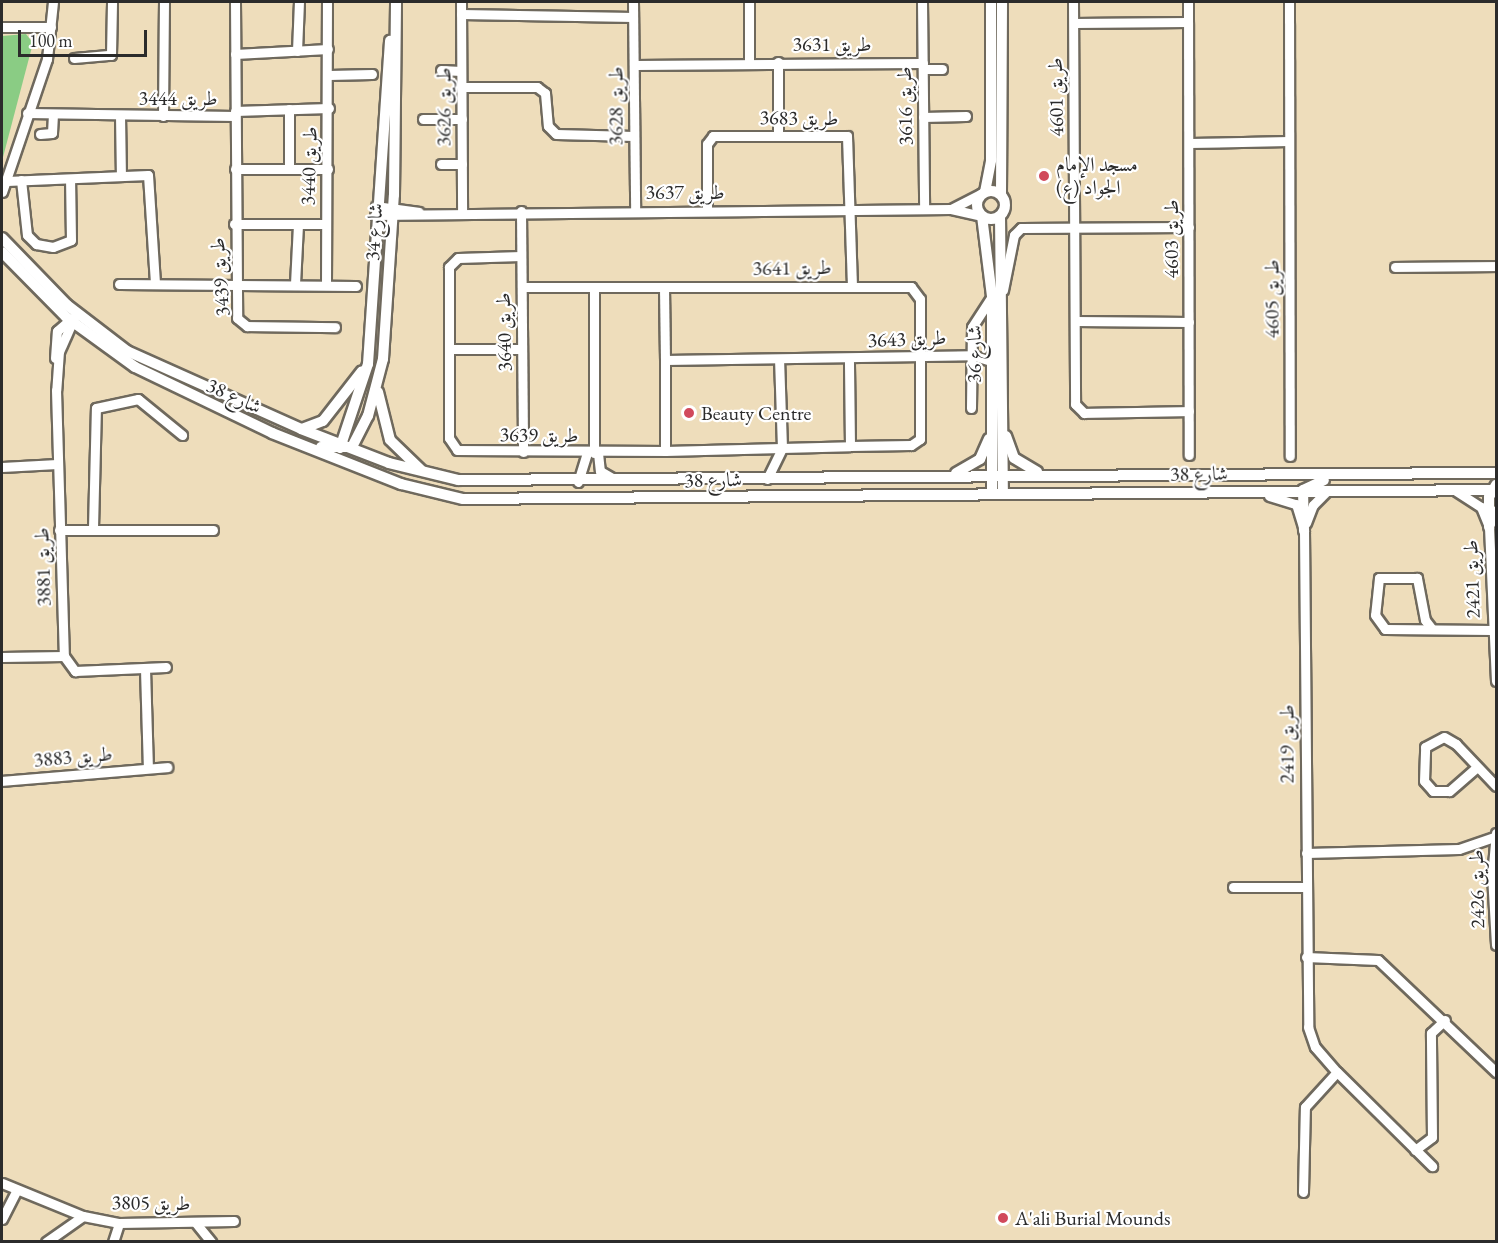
<!DOCTYPE html>
<html>
<head>
<meta charset="utf-8">
<style>
	body { margin:0 }
	#map { position:relative; width:1498px; height:1243px; overflow:hidden; background:#edb; font-family:"EB Garamond",Amiri,serif }
	div>[style] { position:absolute }
	.green>* { inset:0; background:#8acc84 }
	.roads { filter:drop-shadow(2px 0 #6f695d) drop-shadow(-2px 0 #6f695d) drop-shadow(0 2px #6f695d) drop-shadow(0 -2px #6f695d) }
	.minor>* { height:9px; margin:-4.5px; padding:0 4.5px; transform-origin:4.5px; border-radius:4.5px; background:#fff }
	.tertiary>* { height:10px; margin:-5px; padding:0 5px; transform-origin:5px; border-radius:5px; background:#fff }
	.tertiary>.ring { margin:-5px; padding:0; box-sizing:content-box; background:none; border:10px solid #fff; border-radius:50% }
	.dots>* { width:16px; height:16px; translate:-50% -50%; box-sizing:border-box; border:3px solid #fff; border-radius:50% }
	span { translate:-50% -50%; white-space:nowrap; text-align:center; line-height:1.15; -webkit-text-stroke:4.5px #fff; paint-order:stroke }
	.street-label { font-size:20px; color:#2b2b2b }
	.poi-label { font-size:20px; color:#2b2b2b }
	.left { translate:0 -50%; text-align:left }
	.frame { position:absolute; inset:0; border:3px solid #2b2b2b; pointer-events:none }
	.scale { position:absolute; left:18px; top:30px; width:129px; height:27px; box-sizing:border-box; border:3px solid #2b2b2b; border-top:0; padding-left:8px; font-size:18px; line-height:21px; white-space:nowrap; color:#2b2b2b; -webkit-text-stroke:4px #fff; paint-order:stroke }
</style>
</head>
<body>
<div id="map">
	<div class="green">
		<div style="clip-path:polygon(26px 34px,33px 43px,2px 161px,2px 36px)"></div>
	</div>
	<div class="roads">
		<div class="minor">
			<div style="left:235px;top:2px;width:316px;rotate:89.6deg"></div>
			<div style="left:237px;top:318px;width:13px;rotate:39deg"></div>
			<div style="left:247px;top:326px;width:88px;rotate:0.7deg"></div>
			<div style="left:461px;top:2px;width:210px;rotate:89.7deg"></div>
			<div style="left:633px;top:2px;width:208px;rotate:89.4deg"></div>
			<div style="left:749px;top:2px;width:60px;rotate:90deg"></div>
			<div style="left:922px;top:2px;width:207px;rotate:89.4deg"></div>
			<div style="left:1073px;top:2px;width:402px;rotate:89.7deg"></div>
			<div style="left:1075px;top:404px;width:13px;rotate:45deg"></div>
			<div style="left:1084px;top:413px;width:105px;rotate:-1.1deg"></div>
			<div style="left:1188px;top:2px;width:453px;rotate:89.9deg"></div>
			<div style="left:1289px;top:2px;width:454px;rotate:89.9deg"></div>
			<div style="left:461px;top:14px;width:172px;rotate:1deg"></div>
			<div style="left:1074px;top:23px;width:113px;rotate:-0.5deg"></div>
			<div style="left:2px;top:27px;width:49px"></div>
			<div style="left:297px;top:51px;width:49px;rotate:-87.7deg"></div>
			<div style="left:235px;top:54px;width:93px;rotate:-3.1deg"></div>
			<div style="left:74px;top:58px;width:37px;rotate:-5deg"></div>
			<div style="left:111px;top:55px;width:53px;rotate:-88.9deg"></div>
			<div style="left:635px;top:65px;width:288px;rotate:-0.4deg"></div>
			<div style="left:923px;top:69px;width:19px"></div>
			<div style="left:441px;top:70px;width:20px;rotate:3deg"></div>
			<div style="left:329px;top:75px;width:43px;rotate:-1.3deg"></div>
			<div style="left:461px;top:87px;width:76px"></div>
			<div style="left:537px;top:87px;width:10px;rotate:37deg"></div>
			<div style="left:545px;top:93px;width:33px;rotate:85deg"></div>
			<div style="left:548px;top:126px;width:11px;rotate:45deg"></div>
			<div style="left:556px;top:134px;width:78px;rotate:1.5deg"></div>
			<div style="left:235px;top:111px;width:94px;rotate:-1.8deg"></div>
			<div style="left:27px;top:113px;width:208px;rotate:0.8deg"></div>
			<div style="left:120px;top:115px;width:61px;rotate:89.1deg"></div>
			<div style="left:163px;top:116px;width:114px;rotate:-89.5deg"></div>
			<div style="left:923px;top:117px;width:43px;rotate:-1.3deg"></div>
			<div style="left:423px;top:119px;width:39px"></div>
			<div style="left:40px;top:134px;width:12px;rotate:-5deg"></div>
			<div style="left:52px;top:133px;width:19px;rotate:-87deg"></div>
			<div style="left:778px;top:135px;width:73px;rotate:-90deg"></div>
			<div style="left:1189px;top:143px;width:100px;rotate:-1.1deg"></div>
			<div style="left:441px;top:164px;width:21px"></div>
			<div style="left:235px;top:169px;width:93px"></div>
			<div style="left:289px;top:169px;width:60px;rotate:-90deg"></div>
			<div style="left:21px;top:180px;width:55px;rotate:83.8deg"></div>
			<div style="left:27px;top:235px;width:13px;rotate:45deg"></div>
			<div style="left:36px;top:244px;width:17px;rotate:10deg"></div>
			<div style="left:53px;top:247px;width:19px;rotate:-21deg"></div>
			<div style="left:71px;top:240px;width:61px;rotate:-90.9deg"></div>
			<div style="left:7px;top:181px;width:141px;rotate:-2.4deg"></div>
			<div style="left:148px;top:175px;width:109px;rotate:86.3deg"></div>
			<div style="left:2px;top:192px;width:140px;rotate:-71.3deg"></div>
			<div style="left:47px;top:59px;width:57px;rotate:-84deg"></div>
			<div style="left:376px;top:206px;width:43px;rotate:7.9deg"></div>
			<div style="left:951px;top:209px;width:34px;rotate:-27deg"></div>
			<div style="left:707px;top:210px;width:66px;rotate:-90deg"></div>
			<div style="left:707px;top:144px;width:10px;rotate:-53deg"></div>
			<div style="left:713px;top:136px;width:134px"></div>
			<div style="left:847px;top:136px;width:149px;rotate:88.1deg"></div>
			<div style="left:521px;top:211px;width:241px;rotate:89.5deg"></div>
			<div style="left:375px;top:215px;width:576px;rotate:-0.6deg"></div>
			<div style="left:951px;top:209px;width:32px;rotate:13deg"></div>
			<div style="left:234px;top:224px;width:92px"></div>
			<div style="left:521px;top:256px;width:63px;rotate:178.2deg"></div>
			<div style="left:458px;top:258px;width:13px;rotate:135deg"></div>
			<div style="left:449px;top:267px;width:171px;rotate:90deg"></div>
			<div style="left:449px;top:438px;width:14px;rotate:56deg"></div>
			<div style="left:457px;top:450px;width:208px;rotate:0.3deg"></div>
			<div style="left:665px;top:451px;width:91px;rotate:-90deg"></div>
			<div style="left:1395px;top:267px;width:101px;rotate:-0.6deg"></div>
			<div style="left:119px;top:284px;width:237px;rotate:0.5deg"></div>
			<div style="left:295px;top:284px;width:60px;rotate:-87.1deg"></div>
			<div style="left:326px;top:285px;width:283px;rotate:-89.8deg"></div>
			<div style="left:522px;top:287px;width:389px"></div>
			<div style="left:911px;top:287px;width:15px;rotate:53deg"></div>
			<div style="left:920px;top:299px;width:140px;rotate:90deg"></div>
			<div style="left:920px;top:439px;width:11px;rotate:146deg"></div>
			<div style="left:911px;top:445px;width:61px;rotate:179.1deg"></div>
			<div style="left:664px;top:288px;width:72px;rotate:89.2deg"></div>
			<div style="left:665px;top:360px;width:307px;rotate:-0.9deg"></div>
			<div style="left:972px;top:355px;width:22px;rotate:18deg"></div>
			<div style="left:1003px;top:290px;width:56px;rotate:-78.7deg"></div>
			<div style="left:1014px;top:235px;width:10px;rotate:-45deg"></div>
			<div style="left:1021px;top:228px;width:168px;rotate:-0.3deg"></div>
			<div style="left:74px;top:318px;width:36px;rotate:114deg"></div>
			<div style="left:59px;top:351px;width:39px;rotate:94deg"></div>
			<div style="left:56px;top:390px;width:266px;rotate:88.3deg"></div>
			<div style="left:64px;top:656px;width:19px;rotate:54deg"></div>
			<div style="left:75px;top:671px;width:91px;rotate:-2.5deg"></div>
			<div style="left:1075px;top:321px;width:114px;rotate:0.5deg"></div>
			<div style="left:450px;top:349px;width:72px"></div>
			<div style="left:55px;top:358px;width:27px;rotate:-86deg"></div>
			<div style="left:57px;top:331px;width:20px;rotate:-41deg"></div>
			<div style="left:971px;top:408px;width:81px;rotate:-89.3deg"></div>
			<div style="left:972px;top:327px;width:37px;rotate:-57deg"></div>
			<div style="left:665px;top:451px;width:185px;rotate:-1.5deg"></div>
			<div style="left:850px;top:446px;width:87px;rotate:-90.7deg"></div>
			<div style="left:594px;top:453px;width:165px;rotate:-90deg"></div>
			<div style="left:598px;top:453px;width:18px;rotate:84deg"></div>
			<div style="left:600px;top:471px;width:16px;rotate:30deg"></div>
			<div style="left:2px;top:467px;width:55px;rotate:-3.1deg"></div>
			<div style="left:767px;top:479px;width:34px;rotate:-64deg"></div>
			<div style="left:782px;top:448px;width:89px;rotate:-91.9deg"></div>
			<div style="left:578px;top:482px;width:30px;rotate:-73deg"></div>
			<div style="left:1456px;top:491px;width:30px;rotate:33deg"></div>
			<div style="left:1481px;top:507px;width:22px;rotate:68deg"></div>
			<div style="left:1489px;top:527px;width:154px;rotate:87.4deg"></div>
			<div style="left:1269px;top:496px;width:28px;rotate:17deg"></div>
			<div style="left:1296px;top:504px;width:28px;rotate:73deg"></div>
			<div style="left:1304px;top:531px;width:496px;rotate:89.5deg"></div>
			<div style="left:1308px;top:1027px;width:21px;rotate:71deg"></div>
			<div style="left:1315px;top:1047px;width:33px;rotate:49deg"></div>
			<div style="left:1337px;top:1072px;width:134px;rotate:44.7deg"></div>
			<div style="left:1306px;top:523px;width:19px;rotate:-69deg"></div>
			<div style="left:1313px;top:505px;width:21px;rotate:-45deg"></div>
			<div style="left:1490px;top:524px;width:15px;rotate:-67deg"></div>
			<div style="left:93px;top:528px;width:120px;rotate:-88.6deg"></div>
			<div style="left:96px;top:408px;width:43px;rotate:-12.1deg"></div>
			<div style="left:138px;top:399px;width:57px;rotate:39.3deg"></div>
			<div style="left:59px;top:530px;width:154px"></div>
			<div style="left:1432px;top:629px;width:11px;rotate:-128deg"></div>
			<div style="left:1425px;top:620px;width:43px;rotate:-100.8deg"></div>
			<div style="left:1417px;top:578px;width:38px;rotate:180deg"></div>
			<div style="left:1379px;top:578px;width:37px;rotate:96deg"></div>
			<div style="left:1375px;top:615px;width:17px;rotate:54deg"></div>
			<div style="left:1385px;top:629px;width:107px;rotate:0.5deg"></div>
			<div style="left:2px;top:657px;width:62px;rotate:-0.9deg"></div>
			<div style="left:145px;top:669px;width:99px;rotate:88.3deg"></div>
			<div style="left:1477px;top:767px;width:37px;rotate:139deg"></div>
			<div style="left:1449px;top:791px;width:16px;rotate:180deg"></div>
			<div style="left:1433px;top:791px;width:13px;rotate:-132deg"></div>
			<div style="left:1424px;top:781px;width:34px;rotate:-88deg"></div>
			<div style="left:1425px;top:747px;width:21px;rotate:-28deg"></div>
			<div style="left:1444px;top:737px;width:14px;rotate:30deg"></div>
			<div style="left:1456px;top:744px;width:58px;rotate:46.4deg"></div>
			<div style="left:2px;top:781px;width:166px;rotate:-4.8deg"></div>
			<div style="left:1496px;top:833px;width:42px;rotate:95.4deg"></div>
			<div style="left:1492px;top:875px;width:70px;rotate:86.7deg"></div>
			<div style="left:1306px;top:853px;width:153px;rotate:-1.5deg"></div>
			<div style="left:1459px;top:849px;width:37px;rotate:-19deg"></div>
			<div style="left:1233px;top:887px;width:73px"></div>
			<div style="left:1306px;top:957px;width:72px;rotate:2.4deg"></div>
			<div style="left:1378px;top:960px;width:163px;rotate:43.5deg"></div>
			<div style="left:1415px;top:1150px;width:21px;rotate:-37deg"></div>
			<div style="left:1432px;top:1137px;width:104px;rotate:-90.6deg"></div>
			<div style="left:1431px;top:1033px;width:19px;rotate:-43deg"></div>
			<div style="left:2px;top:1183px;width:87px;rotate:22.2deg"></div>
			<div style="left:83px;top:1216px;width:37px;rotate:11deg"></div>
			<div style="left:119px;top:1223px;width:115px;rotate:-1deg"></div>
			<div style="left:1303px;top:1192px;width:85px;rotate:-88.7deg"></div>
			<div style="left:1305px;top:1107px;width:47px;rotate:-47.6deg"></div>
			<div style="left:2px;top:1219px;width:30px;rotate:-63deg"></div>
			<div style="left:195px;top:1222px;width:26px;rotate:51deg"></div>
			<div style="left:46px;top:1242px;width:45px;rotate:-35.1deg"></div>
			<div style="left:113px;top:1242px;width:20px;rotate:-72deg"></div>
		</div>
		<div class="tertiary">
			<div class="ring" style="left:977px;top:191px;width:18px;height:18px"></div>
			<div style="left:985px;top:192px;width:33px;rotate:-79deg"></div>
			<div style="left:991px;top:160px;width:158px;rotate:-90deg"></div>
			<div style="left:1001px;top:194px;width:192px;rotate:-89.7deg"></div>
			<div style="left:982px;top:216px;width:81px;rotate:82.9deg"></div>
			<div style="left:992px;top:296px;width:198px;rotate:90deg"></div>
			<div style="left:1000px;top:216px;width:278px;rotate:89.4deg"></div>
			<div style="left:2px;top:238px;width:93px;rotate:45.9deg"></div>
			<div style="left:67px;top:305px;width:76px;rotate:37.5deg"></div>
			<div style="left:127px;top:351px;width:191px;rotate:24.1deg"></div>
			<div style="left:301px;top:429px;width:94px;rotate:21.1deg"></div>
			<div style="left:389px;top:463px;width:71px;rotate:13.8deg"></div>
			<div style="left:458px;top:480px;width:1038px;rotate:-0.39deg"></div>
			<div style="left:2px;top:252px;width:91px;rotate:45.4deg"></div>
			<div style="left:66px;top:317px;width:85px;rotate:35.9deg"></div>
			<div style="left:135px;top:367px;width:152px;rotate:25.7deg"></div>
			<div style="left:272px;top:433px;width:139px;rotate:21.6deg"></div>
			<div style="left:401px;top:484px;width:64px;rotate:13.6deg"></div>
			<div style="left:463px;top:499px;width:1033px;rotate:-0.5deg"></div>
			<div style="left:378px;top:392px;width:49px;rotate:76deg"></div>
			<div style="left:390px;top:440px;width:43px;rotate:44.1deg"></div>
			<div style="left:302px;top:429px;width:22px;rotate:-21deg"></div>
			<div style="left:323px;top:421px;width:63px;rotate:-52deg"></div>
			<div style="left:1006px;top:436px;width:23px;rotate:70deg"></div>
			<div style="left:1014px;top:458px;width:27px;rotate:31deg"></div>
			<div style="left:321px;top:447px;width:31px"></div>
			<div style="left:352px;top:447px;width:35px;rotate:-63deg"></div>
			<div style="left:368px;top:416px;width:59px;rotate:-75.3deg"></div>
			<div style="left:383px;top:359px;width:164px;rotate:-86.2deg"></div>
			<div style="left:394px;top:195px;width:193px;rotate:-89.4deg"></div>
			<div style="left:340px;top:448px;width:89px;rotate:-71.6deg"></div>
			<div style="left:368px;top:364px;width:324px;rotate:-86.1deg"></div>
			<div style="left:956px;top:473px;width:28px;rotate:-30deg"></div>
			<div style="left:980px;top:459px;width:22px;rotate:-66deg"></div>
			<div style="left:1489px;top:527px;width:30px;rotate:-90deg"></div>
			<div style="left:1489px;top:497px;width:14px;rotate:-60deg"></div>
			<div style="left:1304px;top:531px;width:41px;rotate:-91.4deg"></div>
			<div style="left:1303px;top:490px;width:23px;rotate:-25deg"></div>
		</div>
	</div>
	<div class="dots">
		<div style="left:1044px;top:176px;background:#d1495b"></div>
		<div style="left:689px;top:413px;background:#d1495b"></div>
		<div style="left:1003px;top:1218px;background:#d1495b"></div>
	</div>
	<div class="street-label">
		<span style="left:832px;top:44px">طريق 3631</span>
		<span style="left:1056px;top:97px;rotate:-91deg">طريق 4601</span>
		<span style="left:178px;top:98px">طريق 3444</span>
		<span style="left:616px;top:106px;rotate:-90deg">طريق 3628</span>
		<span style="left:905px;top:106px;rotate:-91deg">طريق 3616</span>
		<span style="left:444px;top:107px;rotate:-90deg">طريق 3626</span>
		<span style="left:799px;top:118px;rotate:1deg">طريق 3683</span>
		<span style="left:309px;top:166px;rotate:-88deg">طريق 3440</span>
		<span style="left:685px;top:192px">طريق 3637</span>
		<span style="left:374px;top:232px;rotate:-86deg">شارع 34</span>
		<span style="left:1171px;top:239px;rotate:-90deg">طريق 4603</span>
		<span style="left:792px;top:268px;rotate:-1deg">طريق 3641</span>
		<span style="left:220px;top:277px;rotate:-94deg">طريق 3439</span>
		<span style="left:1272px;top:299px;rotate:-90deg">طريق 4605</span>
		<span style="left:504px;top:332px;rotate:-91deg">طريق 3640</span>
		<span style="left:907px;top:339px;rotate:-2deg">طريق 3643</span>
		<span style="left:974px;top:354px;rotate:-90deg">شارع 36</span>
		<span style="left:234px;top:396px;rotate:25deg">شارع 38</span>
		<span style="left:539px;top:435px;rotate:1deg">طريق 3639</span>
		<span style="left:1199px;top:474px;rotate:-1deg">شارع 38</span>
		<span style="left:713px;top:480px;rotate:-1deg">شارع 38</span>
		<span style="left:43px;top:567px;rotate:-92deg">طريق 3881</span>
		<span style="left:1472px;top:579px;rotate:-92deg">طريق 2421</span>
		<span style="left:1287px;top:744px;rotate:-90deg">طريق 2419</span>
		<span style="left:73px;top:757px;rotate:-5deg">طريق 3883</span>
		<span style="left:1477px;top:889px;rotate:-91deg">طريق 2426</span>
		<span style="left:151px;top:1203px;rotate:1deg">طريق 3805</span>
	</div>
	<div class="poi-label">
		<span class="left" style="left:1056px;top:176px">مسجد الإمام<br>الجواد (ع)</span>
		<span class="left" style="left:701px;top:413px">Beauty Centre</span>
		<span class="left" style="left:1015px;top:1218px">A'ali Burial Mounds</span>
	</div>
	<div class="frame"></div>
	<div class="scale">100 m</div>
</div>
</body>
</html>
